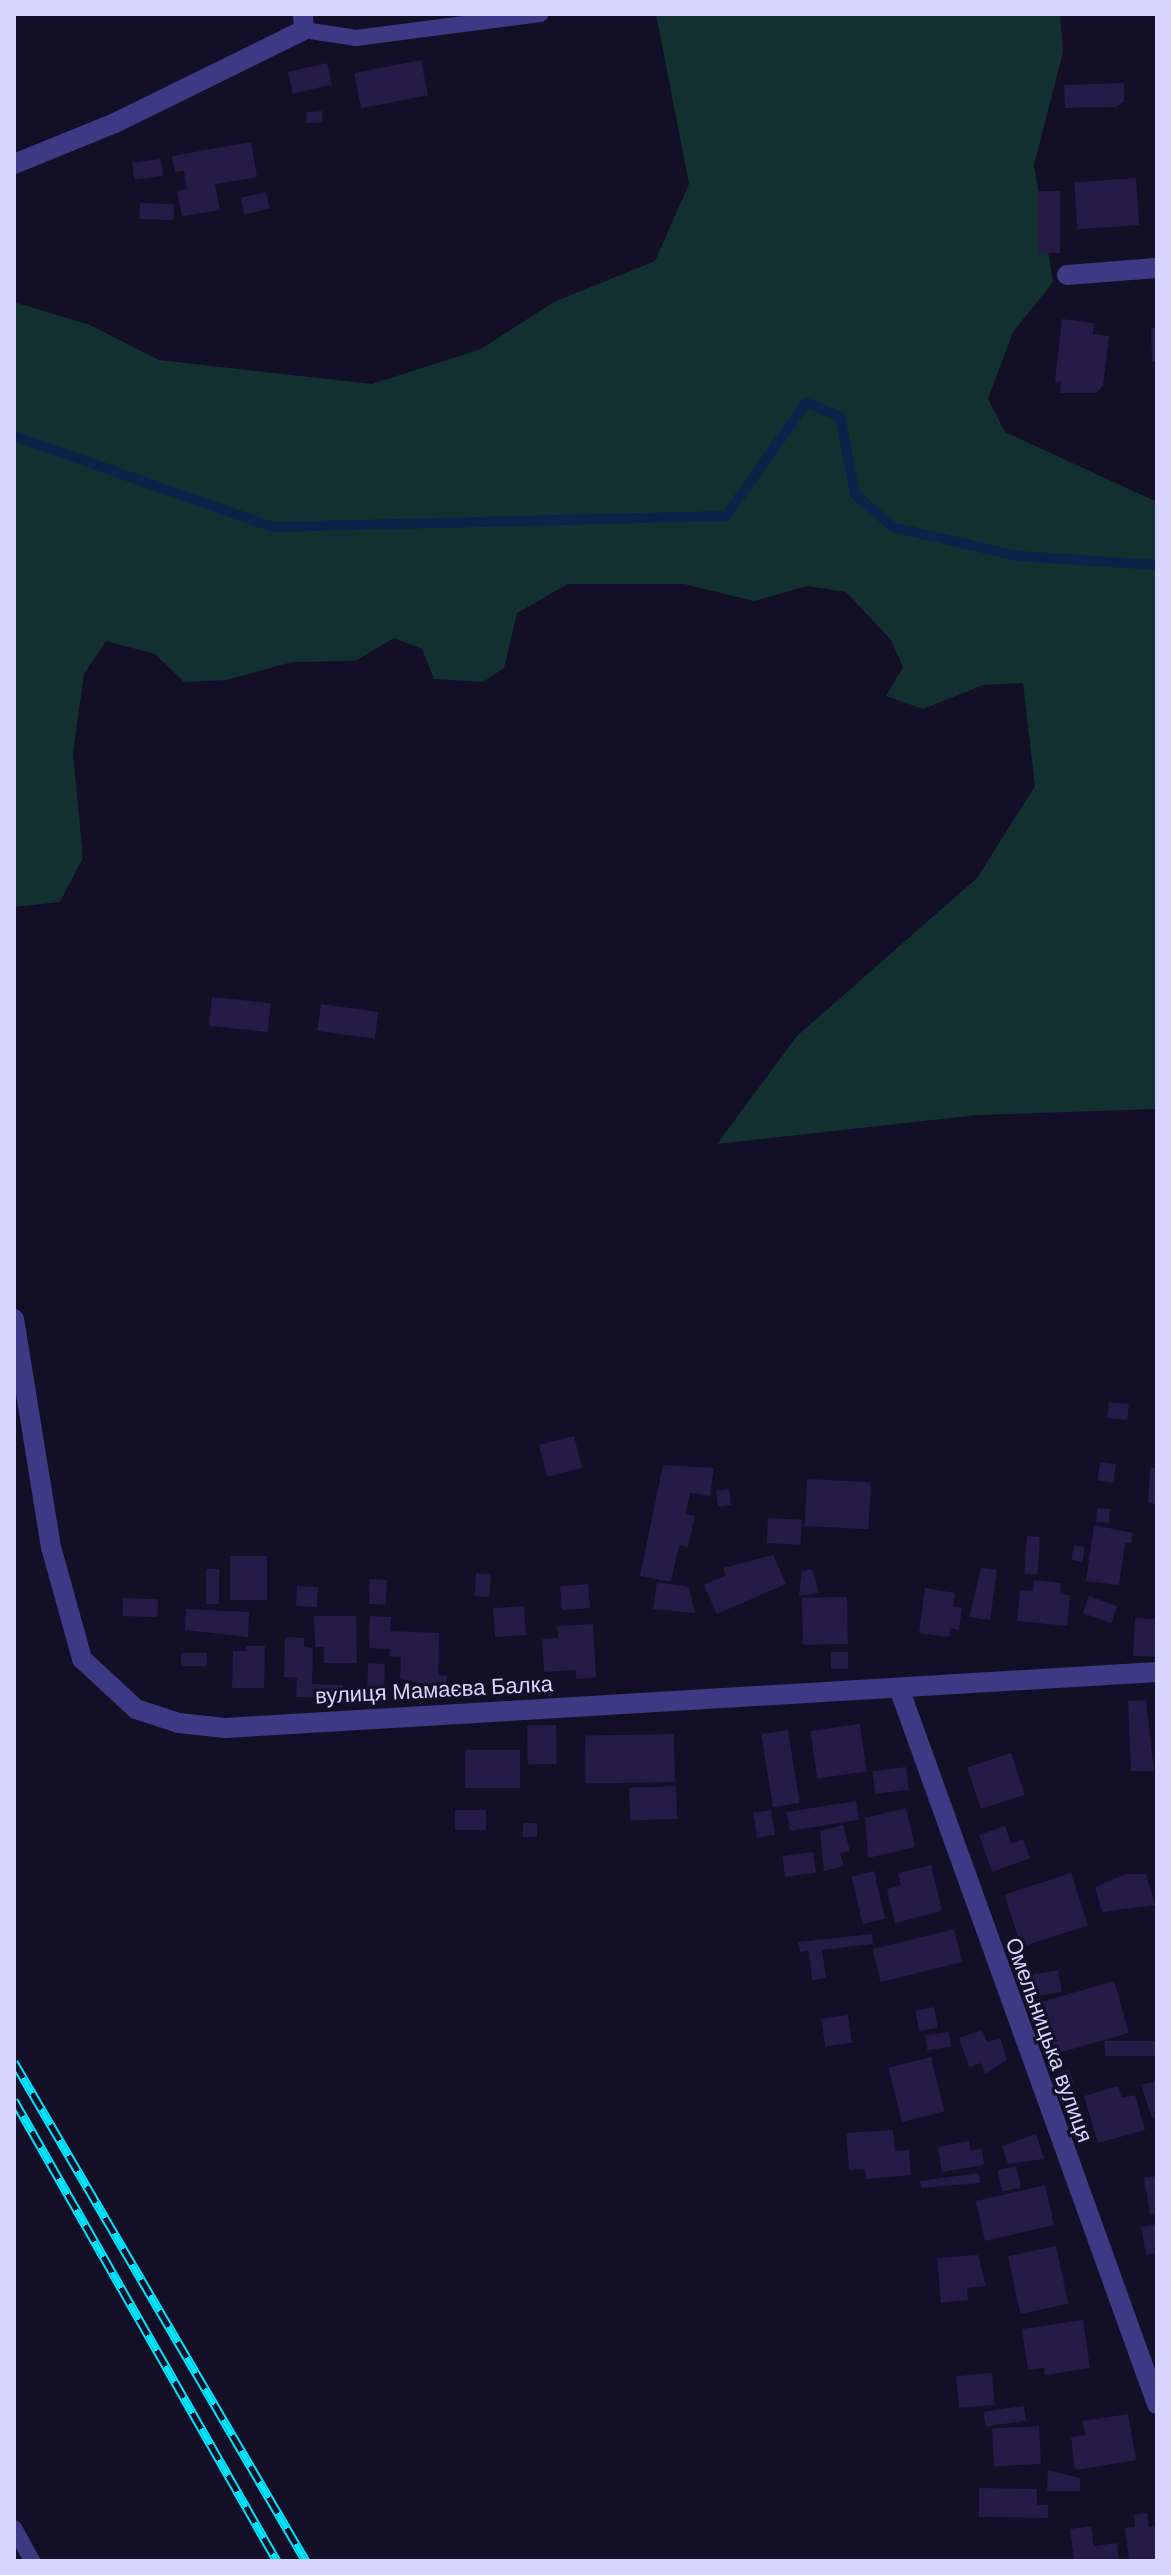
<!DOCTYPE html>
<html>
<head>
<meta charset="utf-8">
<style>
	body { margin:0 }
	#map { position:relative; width:1171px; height:2575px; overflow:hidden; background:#130f26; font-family:"DM Sans",sans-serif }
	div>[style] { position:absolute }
	.green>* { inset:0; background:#12302f }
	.stream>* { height:10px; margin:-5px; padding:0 5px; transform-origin:5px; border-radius:5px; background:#0c2248 }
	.building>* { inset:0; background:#241b47; transform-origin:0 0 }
	.lane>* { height:16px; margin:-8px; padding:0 8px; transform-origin:8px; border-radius:8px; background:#3d3a85 }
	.street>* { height:20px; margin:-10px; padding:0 10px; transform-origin:10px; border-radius:10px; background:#3d3a85 }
	.rail>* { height:9px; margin-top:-4.5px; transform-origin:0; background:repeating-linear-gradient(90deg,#130f26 0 18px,#00e5ff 0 36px); box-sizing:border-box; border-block:2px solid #00e5ff }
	span { translate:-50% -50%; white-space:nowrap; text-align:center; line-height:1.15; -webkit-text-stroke:6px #130f26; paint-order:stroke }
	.street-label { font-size:22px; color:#d9d4ff }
	.frame { position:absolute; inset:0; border:16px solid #d9d4ff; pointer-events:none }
</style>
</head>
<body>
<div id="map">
	<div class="green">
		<div style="clip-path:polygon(656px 14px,1060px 14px,1063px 52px,1034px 165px,1053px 282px,1013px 332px,988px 399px,1005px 432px,1157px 502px,1157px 1109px,977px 1115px,717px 1144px,797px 1036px,977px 878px,1035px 786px,1023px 683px,983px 685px,923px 709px,886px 696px,903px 667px,891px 640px,846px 592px,807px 586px,754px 601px,684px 584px,568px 584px,517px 613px,504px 668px,483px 682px,434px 679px,422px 649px,394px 638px,355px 661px,292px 662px,227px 680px,184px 682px,155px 654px,106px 641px,84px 674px,73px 753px,83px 858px,60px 902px,14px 907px,14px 302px,90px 325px,159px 360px,372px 384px,481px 349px,554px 302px,655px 261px,689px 184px)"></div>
	</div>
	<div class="stream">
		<div style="left:14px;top:436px;width:275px;rotate:19.4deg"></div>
		<div style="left:273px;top:527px;width:453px;rotate:-1.4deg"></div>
		<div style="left:726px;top:516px;width:138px;rotate:-54.7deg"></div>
		<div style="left:806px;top:403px;width:36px;rotate:21deg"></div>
		<div style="left:840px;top:416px;width:79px;rotate:79.1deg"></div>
		<div style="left:855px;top:494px;width:50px;rotate:41deg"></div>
		<div style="left:893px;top:527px;width:128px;rotate:13.1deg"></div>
		<div style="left:1018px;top:556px;width:139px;rotate:3.7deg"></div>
	</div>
	<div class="building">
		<div style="left:421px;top:60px;width:36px;height:68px;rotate:79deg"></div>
		<div style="left:327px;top:63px;width:22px;height:40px;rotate:77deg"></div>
		<div style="clip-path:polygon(1124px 83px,1124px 102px,1115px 107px,1065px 108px,1064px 85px)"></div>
		<div style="left:322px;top:111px;width:11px;height:16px;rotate:85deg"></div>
		<div style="clip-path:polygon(251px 142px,257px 177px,215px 184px,220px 210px,182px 216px,177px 191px,187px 189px,184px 171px,175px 172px,172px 156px)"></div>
		<div style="left:161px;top:159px;width:17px;height:29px;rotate:83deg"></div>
		<div style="left:1136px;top:178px;width:47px;height:62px;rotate:86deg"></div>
		<div style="left:1038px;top:191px;width:22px;height:62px"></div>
		<div style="left:266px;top:192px;width:17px;height:26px;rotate:77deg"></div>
		<div style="left:140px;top:203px;width:34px;height:16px;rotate:2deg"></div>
		<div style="clip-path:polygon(1062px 319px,1094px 323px,1093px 334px,1109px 336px,1103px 386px,1096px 393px,1060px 393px,1061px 382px,1055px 381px)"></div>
		<div style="clip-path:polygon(1151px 328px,1157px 328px,1157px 361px,1152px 361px)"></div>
		<div style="left:212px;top:997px;width:59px;height:29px;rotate:6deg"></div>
		<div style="left:321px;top:1004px;width:58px;height:27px;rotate:8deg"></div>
		<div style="left:1109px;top:1402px;width:20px;height:16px;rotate:6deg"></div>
		<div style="left:574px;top:1436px;width:33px;height:36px;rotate:76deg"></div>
		<div style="left:1100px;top:1462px;width:16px;height:19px;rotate:7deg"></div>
		<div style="clip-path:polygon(663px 1465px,714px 1468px,710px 1496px,690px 1493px,685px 1514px,695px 1516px,688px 1547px,679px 1545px,671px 1582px,640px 1576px)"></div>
		<div style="clip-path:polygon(1150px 1468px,1157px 1468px,1157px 1504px,1148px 1503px)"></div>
		<div style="left:807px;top:1479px;width:64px;height:47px;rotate:3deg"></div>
		<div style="left:729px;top:1489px;width:16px;height:13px;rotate:83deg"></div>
		<div style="left:1097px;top:1508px;width:13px;height:14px;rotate:4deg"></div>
		<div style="left:768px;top:1518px;width:34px;height:25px;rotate:3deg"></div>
		<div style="clip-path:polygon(1094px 1525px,1133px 1533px,1131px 1543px,1125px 1543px,1119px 1585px,1086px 1581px)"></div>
		<div style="left:1027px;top:1536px;width:13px;height:38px;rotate:4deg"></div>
		<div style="left:1074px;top:1545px;width:11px;height:15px;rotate:10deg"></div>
		<div style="clip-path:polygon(773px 1555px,786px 1584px,717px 1614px,704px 1585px,726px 1575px,723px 1568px)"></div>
		<div style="left:230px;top:1556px;width:37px;height:44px"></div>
		<div style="clip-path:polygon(981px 1568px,997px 1570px,990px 1620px,969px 1617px)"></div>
		<div style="left:206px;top:1569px;width:13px;height:35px"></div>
		<div style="clip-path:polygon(812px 1569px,819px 1593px,799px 1596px,802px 1571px)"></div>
		<div style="left:476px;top:1573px;width:15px;height:23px;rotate:4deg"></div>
		<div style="left:370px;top:1579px;width:17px;height:25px;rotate:3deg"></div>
		<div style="clip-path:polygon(1034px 1580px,1061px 1583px,1060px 1594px,1070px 1595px,1067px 1626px,1017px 1621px,1020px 1590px,1033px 1591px)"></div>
		<div style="clip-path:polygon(657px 1582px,689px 1587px,695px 1613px,653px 1609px)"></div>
		<div style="left:588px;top:1584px;width:24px;height:28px;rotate:85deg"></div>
		<div style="left:297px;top:1586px;width:21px;height:20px;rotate:3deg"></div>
		<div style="clip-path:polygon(925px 1588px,955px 1593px,953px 1607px,962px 1608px,959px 1630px,950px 1628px,949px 1637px,919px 1633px)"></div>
		<div style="left:1089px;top:1596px;width:30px;height:18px;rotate:20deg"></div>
		<div style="left:847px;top:1597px;width:47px;height:45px;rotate:89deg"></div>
		<div style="left:123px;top:1598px;width:35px;height:18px;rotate:2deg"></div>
		<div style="left:524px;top:1606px;width:29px;height:31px;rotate:86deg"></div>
		<div style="clip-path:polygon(186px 1609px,249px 1612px,248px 1637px,185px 1630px)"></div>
		<div style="clip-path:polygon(314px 1616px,356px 1616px,357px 1663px,324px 1663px,324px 1647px,315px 1647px)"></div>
		<div style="clip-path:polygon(370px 1616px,391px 1617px,390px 1631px,439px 1633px,438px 1675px,447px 1676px,447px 1689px,400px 1679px,401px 1657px,389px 1656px,390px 1649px,369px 1648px)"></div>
		<div style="left:1135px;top:1618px;width:22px;height:38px;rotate:3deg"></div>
		<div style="clip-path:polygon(593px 1624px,596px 1677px,576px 1679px,576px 1670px,544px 1672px,542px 1639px,558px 1638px,557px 1626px)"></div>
		<div style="clip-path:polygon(285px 1637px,304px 1638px,304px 1647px,313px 1648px,312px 1684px,343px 1685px,343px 1698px,296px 1697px,297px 1678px,284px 1677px)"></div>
		<div style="clip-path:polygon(246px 1646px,265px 1646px,264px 1688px,232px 1688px,233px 1651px,246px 1651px)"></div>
		<div style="left:831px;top:1652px;width:17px;height:17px"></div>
		<div style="left:181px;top:1653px;width:26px;height:13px"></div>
		<div style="clip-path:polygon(368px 1663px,385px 1664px,384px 1693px,367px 1698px)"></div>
		<div style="clip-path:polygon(1146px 1700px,1154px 1771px,1131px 1771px,1128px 1701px)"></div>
		<div style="left:860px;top:1724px;width:48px;height:50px;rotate:82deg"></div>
		<div style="left:556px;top:1725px;width:39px;height:29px;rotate:89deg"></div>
		<div style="left:788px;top:1730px;width:74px;height:27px;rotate:81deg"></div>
		<div style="left:674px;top:1734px;width:48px;height:89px;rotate:89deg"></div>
		<div style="left:465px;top:1750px;width:55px;height:38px"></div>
		<div style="left:1011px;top:1753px;width:44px;height:46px;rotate:72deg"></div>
		<div style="left:906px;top:1767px;width:23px;height:34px;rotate:83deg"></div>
		<div style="left:676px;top:1786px;width:33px;height:47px;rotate:88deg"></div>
		<div style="left:856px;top:1801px;width:19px;height:70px;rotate:81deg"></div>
		<div style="clip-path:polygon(906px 1808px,915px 1847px,868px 1858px,865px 1818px)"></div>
		<div style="left:455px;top:1810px;width:31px;height:20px"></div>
		<div style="left:771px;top:1810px;width:25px;height:18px;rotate:81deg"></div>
		<div style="left:523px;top:1823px;width:14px;height:14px"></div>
		<div style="clip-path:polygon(843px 1825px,850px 1851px,840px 1853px,844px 1866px,824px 1871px,820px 1831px)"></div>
		<div style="clip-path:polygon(1005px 1826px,1011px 1843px,1023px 1839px,1030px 1858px,992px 1872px,979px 1835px)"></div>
		<div style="left:813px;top:1852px;width:21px;height:31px;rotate:82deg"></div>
		<div style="clip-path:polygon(931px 1865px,942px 1911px,895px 1923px,887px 1889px,901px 1885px,898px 1873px)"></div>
		<div style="left:874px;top:1871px;width:49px;height:23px;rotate:77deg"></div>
		<div style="left:1071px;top:1873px;width:55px;height:70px;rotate:72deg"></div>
		<div style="clip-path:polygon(1126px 1874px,1146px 1874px,1155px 1905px,1102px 1912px,1095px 1887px)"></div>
		<div style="left:954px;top:1929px;width:34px;height:84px;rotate:76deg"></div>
		<div style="clip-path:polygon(872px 1934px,873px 1944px,822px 1950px,826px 1978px,812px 1980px,809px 1951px,800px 1952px,798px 1942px)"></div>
		<div style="left:1058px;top:1970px;width:22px;height:35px;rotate:80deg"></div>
		<div style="left:1114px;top:1981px;width:54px;height:76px;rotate:74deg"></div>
		<div style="left:934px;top:2007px;width:21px;height:19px;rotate:79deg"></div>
		<div style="left:848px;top:2015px;width:28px;height:27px;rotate:82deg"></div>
		<div style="clip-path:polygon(982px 2030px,987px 2042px,1000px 2038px,1007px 2060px,985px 2074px,981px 2063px,969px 2067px,959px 2038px)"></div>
		<div style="left:949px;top:2032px;width:15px;height:24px;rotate:82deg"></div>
		<div style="left:1157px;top:2041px;width:15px;height:52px;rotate:90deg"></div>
		<div style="left:931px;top:2057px;width:56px;height:44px;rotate:76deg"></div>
		<div style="clip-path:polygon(1069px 2069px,1074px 2083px,1061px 2086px,1057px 2074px)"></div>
		<div style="clip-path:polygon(1157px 2081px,1157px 2116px,1152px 2118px,1141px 2085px)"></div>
		<div style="clip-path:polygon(1118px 2086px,1122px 2098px,1135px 2095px,1145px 2130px,1098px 2143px,1084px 2096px)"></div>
		<div style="clip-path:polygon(893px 2130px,895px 2151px,909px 2150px,911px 2175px,866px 2179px,865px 2169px,849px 2170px,846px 2133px)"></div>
		<div style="clip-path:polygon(1036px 2134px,1044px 2159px,1008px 2164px,1002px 2146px)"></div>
		<div style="clip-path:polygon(969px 2141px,971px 2151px,982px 2149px,984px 2165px,942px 2172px,938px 2147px)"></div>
		<div style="left:1016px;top:2166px;width:22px;height:19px;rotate:77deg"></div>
		<div style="clip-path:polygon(979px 2173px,980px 2183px,921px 2188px,920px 2181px)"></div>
		<div style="clip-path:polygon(1157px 2176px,1157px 2213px,1150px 2215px,1144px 2178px)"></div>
		<div style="left:1045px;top:2185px;width:41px;height:71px;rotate:77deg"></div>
		<div style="clip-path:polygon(1157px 2224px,1157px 2253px,1146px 2255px,1141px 2227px)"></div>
		<div style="left:1056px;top:2246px;width:59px;height:49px;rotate:78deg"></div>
		<div style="clip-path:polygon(978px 2255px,986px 2286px,967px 2288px,968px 2300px,941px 2303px,937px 2258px)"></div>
		<div style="clip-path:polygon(1083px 2320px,1090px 2368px,1045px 2375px,1044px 2368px,1028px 2370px,1022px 2329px)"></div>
		<div style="left:992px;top:2373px;width:32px;height:36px;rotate:85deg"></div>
		<div style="left:1024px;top:2406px;width:15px;height:41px;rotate:82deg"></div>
		<div style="clip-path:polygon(1128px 2414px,1136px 2460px,1075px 2470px,1071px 2437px,1085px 2435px,1083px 2421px)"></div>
		<div style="left:1039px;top:2426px;width:38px;height:47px;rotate:87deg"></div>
		<div style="clip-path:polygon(1048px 2470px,1080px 2478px,1080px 2491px,1047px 2491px)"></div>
		<div style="clip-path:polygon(979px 2488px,1037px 2489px,1037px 2505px,1048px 2505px,1048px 2518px,979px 2517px)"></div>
		<div style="clip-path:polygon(1147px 2513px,1149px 2527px,1157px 2525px,1157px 2559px,1129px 2561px,1125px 2528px,1135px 2527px,1134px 2515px)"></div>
		<div style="clip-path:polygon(1091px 2526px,1094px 2546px,1117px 2543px,1119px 2561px,1074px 2561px,1070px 2529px)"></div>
	</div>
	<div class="lane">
		<div style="left:304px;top:30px;width:53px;rotate:8.7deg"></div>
		<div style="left:356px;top:38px;width:186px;rotate:-7.4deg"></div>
		<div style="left:14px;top:2528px;width:38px;rotate:61deg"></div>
	</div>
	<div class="street">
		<div style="left:14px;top:164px;width:109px;rotate:-22.1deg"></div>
		<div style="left:115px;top:123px;width:211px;rotate:-26.2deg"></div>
		<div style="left:304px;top:30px;width:16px;rotate:-94deg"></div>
		<div style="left:1067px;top:275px;width:90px;rotate:-4.4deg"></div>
		<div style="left:14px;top:1319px;width:231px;rotate:80.8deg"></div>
		<div style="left:51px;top:1547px;width:116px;rotate:74.5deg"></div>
		<div style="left:82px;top:1659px;width:74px;rotate:42.8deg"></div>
		<div style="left:136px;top:1709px;width:45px;rotate:18deg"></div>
		<div style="left:179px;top:1723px;width:46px;rotate:6.2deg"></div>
		<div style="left:225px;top:1728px;width:934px;rotate:-3.44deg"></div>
		<div style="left:900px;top:1691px;width:758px;rotate:70.18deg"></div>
	</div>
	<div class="rail">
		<div style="left:14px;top:2062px;width:578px;rotate:59.67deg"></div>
		<div style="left:14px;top:2100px;width:531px;rotate:60.3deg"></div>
	</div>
	<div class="street-label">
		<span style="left:434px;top:1690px;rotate:-3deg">вулиця Мамаєва Балка</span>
		<span style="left:1049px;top:2040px;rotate:70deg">Омельницька вулиця</span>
	</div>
	<div class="frame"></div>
</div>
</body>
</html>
